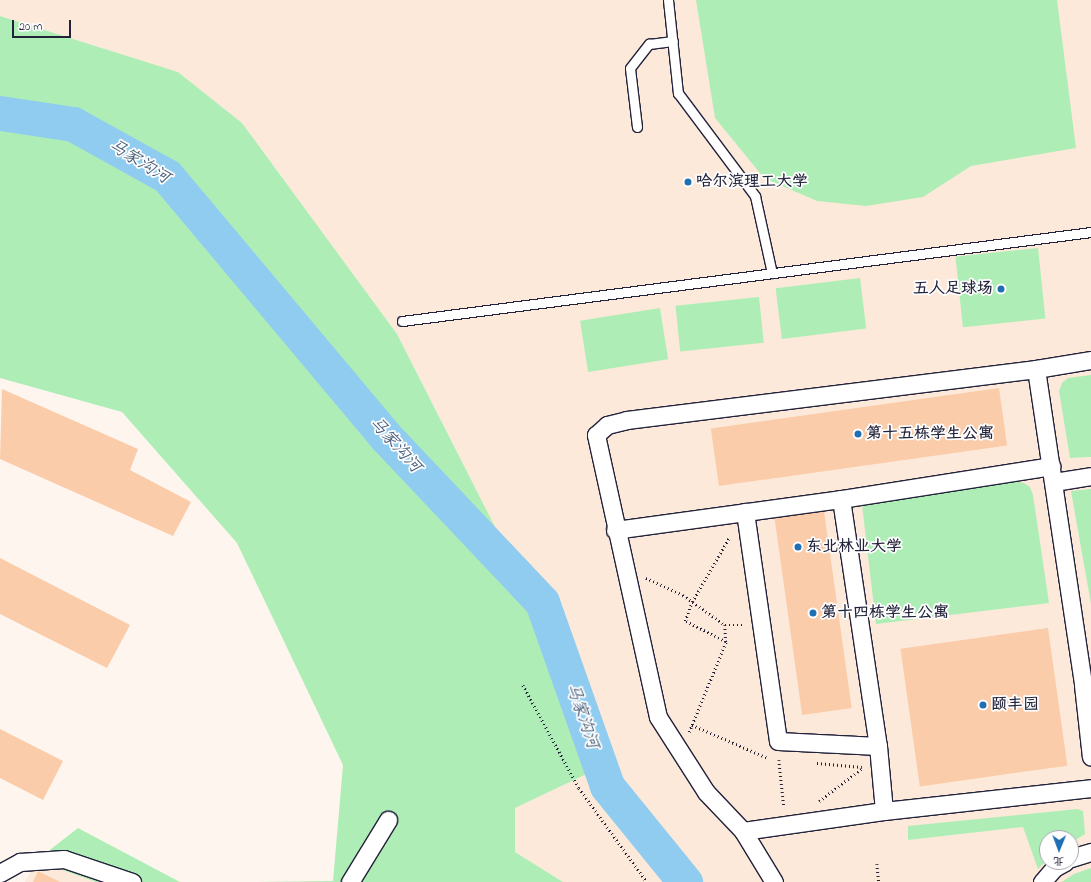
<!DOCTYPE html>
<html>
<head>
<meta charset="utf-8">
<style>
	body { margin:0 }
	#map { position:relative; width:1091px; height:882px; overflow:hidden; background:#fef5ee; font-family:"Indie Flower","LXGW WenKai TC",sans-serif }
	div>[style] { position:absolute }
	.built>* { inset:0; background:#fde9d9 }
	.green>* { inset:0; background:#aeeeb6; transform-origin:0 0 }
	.river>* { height:35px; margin:-17.5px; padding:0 17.5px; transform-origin:17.5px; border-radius:17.5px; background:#90ccf0 }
	.building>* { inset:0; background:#facca9; transform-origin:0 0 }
	.path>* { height:2.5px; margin-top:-1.25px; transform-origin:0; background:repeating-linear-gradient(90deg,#22223b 0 1px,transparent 0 4px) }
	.roads { filter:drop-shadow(1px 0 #22223b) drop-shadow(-1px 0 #22223b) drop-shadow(0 1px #22223b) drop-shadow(0 -1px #22223b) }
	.service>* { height:9px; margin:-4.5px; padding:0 4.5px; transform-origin:4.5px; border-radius:4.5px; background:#fff }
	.minor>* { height:17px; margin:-8.5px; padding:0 8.5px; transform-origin:8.5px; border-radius:8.5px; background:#fff }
	.dots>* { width:11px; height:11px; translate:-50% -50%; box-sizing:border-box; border:2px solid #fff; border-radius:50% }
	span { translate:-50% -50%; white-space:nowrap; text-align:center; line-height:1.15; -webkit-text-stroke:3.5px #fff; paint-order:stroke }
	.poi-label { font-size:16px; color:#22223b; font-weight:700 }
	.left { translate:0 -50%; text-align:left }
	.right { translate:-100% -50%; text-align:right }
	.water-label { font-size:17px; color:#485e7a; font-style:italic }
	.north { position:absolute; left:1039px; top:830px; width:40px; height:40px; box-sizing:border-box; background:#fff; border:1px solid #a7a7b1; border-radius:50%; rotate:181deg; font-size:11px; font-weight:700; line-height:16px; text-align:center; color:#22223b }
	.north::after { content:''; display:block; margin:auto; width:14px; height:18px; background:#1f6fb2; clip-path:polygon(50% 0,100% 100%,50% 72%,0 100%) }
	.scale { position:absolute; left:12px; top:20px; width:59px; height:18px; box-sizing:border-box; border:2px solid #22223b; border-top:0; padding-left:5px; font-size:12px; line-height:14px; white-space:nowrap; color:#22223b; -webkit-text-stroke:3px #fff; paint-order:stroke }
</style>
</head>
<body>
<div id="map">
	<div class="built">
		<div style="clip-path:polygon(evenodd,0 0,1091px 0,1091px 882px,563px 882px,515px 852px,515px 808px,614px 761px,397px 334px,242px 123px,178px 72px,0 16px,0 0,1047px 838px,1071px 838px,1071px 862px,1047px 862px,1047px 838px)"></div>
		<div style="clip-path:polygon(37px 861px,96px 882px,25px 882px)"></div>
	</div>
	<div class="green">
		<div style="clip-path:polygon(696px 0,1057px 0,1076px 148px,971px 166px,923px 197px,866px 206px,817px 201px,764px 178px,715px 118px)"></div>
		<div style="clip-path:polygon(0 16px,178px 72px,242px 123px,397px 334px,614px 761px,515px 808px,515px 852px,563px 882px,257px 882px,333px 881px,343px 765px,237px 543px,122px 412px,0 378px)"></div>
		<div style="left:1038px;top:248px;width:71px;height:83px;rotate:84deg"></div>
		<div style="left:860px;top:278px;width:51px;height:85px;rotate:83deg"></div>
		<div style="left:759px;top:297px;width:46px;height:84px;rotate:84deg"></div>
		<div style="left:660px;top:308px;width:52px;height:81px;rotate:81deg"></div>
		<div style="clip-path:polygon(1091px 375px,1091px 457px,1070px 458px,1059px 391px,1062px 383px,1068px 378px)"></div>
		<div style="clip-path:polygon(1015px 481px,1024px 483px,1030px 487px,1033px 495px,1049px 603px,876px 624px,862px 505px)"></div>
		<div style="clip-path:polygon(1091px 489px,1091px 604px,1071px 491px)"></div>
		<div style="clip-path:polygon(1077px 809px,1083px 811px,1085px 834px,1071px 843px,1071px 838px,1047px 838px,1047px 860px,1038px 869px,1023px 827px,908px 840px,908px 826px)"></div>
		<div style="clip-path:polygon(78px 828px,180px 882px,96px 882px,37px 861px,28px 867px)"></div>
		<div style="clip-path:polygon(1091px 868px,1091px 882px,1062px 882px,1074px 874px)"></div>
	</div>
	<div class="river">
		<div style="left:0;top:113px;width:74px;rotate:8.6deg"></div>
		<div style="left:73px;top:124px;width:107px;rotate:29deg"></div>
		<div style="left:167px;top:176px;width:341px;rotate:50deg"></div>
		<div style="left:386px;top:437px;width:227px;rotate:46.6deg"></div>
		<div style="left:542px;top:602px;width:195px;rotate:70.5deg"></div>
		<div style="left:607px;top:786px;width:124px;rotate:50.9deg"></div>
	</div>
	<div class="building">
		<div style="left:999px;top:388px;width:58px;height:291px;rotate:82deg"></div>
		<div style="clip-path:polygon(2px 389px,138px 449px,130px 470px,191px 502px,173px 536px,0 459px)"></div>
		<div style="left:824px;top:511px;width:199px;height:50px;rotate:82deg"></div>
		<div style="clip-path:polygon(0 558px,130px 625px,107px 668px,0 614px)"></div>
		<div style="left:1048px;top:628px;width:139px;height:149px;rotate:82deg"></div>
		<div style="clip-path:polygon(0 729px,63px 761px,43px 800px,0 778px)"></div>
		<div style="clip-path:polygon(38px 871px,60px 882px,33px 882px)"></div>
	</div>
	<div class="path">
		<div style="left:646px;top:578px;width:41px;rotate:24.7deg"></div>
		<div style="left:683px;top:595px;width:52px;rotate:35.5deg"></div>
		<div style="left:725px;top:625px;width:19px"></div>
		<div style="left:725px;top:625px;width:17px;rotate:87deg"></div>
		<div style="left:726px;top:642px;width:46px;rotate:-152.9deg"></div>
		<div style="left:685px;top:621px;width:20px;rotate:-70deg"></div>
		<div style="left:692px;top:602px;width:74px;rotate:-60deg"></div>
		<div style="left:523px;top:685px;width:117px;rotate:61.5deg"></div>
		<div style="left:579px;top:788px;width:116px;rotate:54.1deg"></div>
		<div style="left:692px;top:725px;width:83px;rotate:23.5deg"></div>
		<div style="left:689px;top:732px;width:97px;rotate:-67.7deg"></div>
		<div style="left:779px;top:760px;width:47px;rotate:83.9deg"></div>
		<div style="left:817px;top:763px;width:45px;rotate:5.1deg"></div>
		<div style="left:819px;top:801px;width:53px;rotate:-37.3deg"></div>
		<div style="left:877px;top:864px;width:18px;rotate:84deg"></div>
	</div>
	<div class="roads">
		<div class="service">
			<div style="left:668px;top:0;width:94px;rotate:83.9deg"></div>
			<div style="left:678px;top:93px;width:129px;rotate:53.2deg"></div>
			<div style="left:755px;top:196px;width:79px;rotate:77.6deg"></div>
			<div style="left:637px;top:127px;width:59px;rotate:-96.8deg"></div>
			<div style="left:630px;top:68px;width:31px;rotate:-52deg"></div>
			<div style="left:649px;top:44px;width:24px;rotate:-7deg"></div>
			<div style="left:402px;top:321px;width:695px;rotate:-7.36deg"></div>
		</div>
		<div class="minor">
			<div style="left:1036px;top:369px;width:56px;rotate:-9.3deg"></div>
			<div style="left:1054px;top:482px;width:37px;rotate:-9deg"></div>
			<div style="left:841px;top:499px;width:250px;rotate:81.5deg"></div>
			<div style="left:878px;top:746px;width:65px;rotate:84.7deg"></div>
			<div style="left:745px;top:512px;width:231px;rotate:81.8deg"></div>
			<div style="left:778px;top:741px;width:100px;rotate:2.9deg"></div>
			<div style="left:615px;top:530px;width:228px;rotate:-7.8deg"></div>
			<div style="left:841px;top:499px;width:213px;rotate:-8.9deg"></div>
			<div style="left:743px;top:831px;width:142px;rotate:-8.1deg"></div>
			<div style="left:884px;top:811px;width:208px;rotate:-6.3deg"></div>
			<div style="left:1071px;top:858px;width:21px;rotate:-17deg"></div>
			<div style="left:0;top:873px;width:23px;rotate:-29deg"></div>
			<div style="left:20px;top:862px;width:44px;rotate:-3.9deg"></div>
			<div style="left:64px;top:859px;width:72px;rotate:18.7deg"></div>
			<div style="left:350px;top:882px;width:73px;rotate:-58.5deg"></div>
			<div style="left:774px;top:882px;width:60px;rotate:-121.3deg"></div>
			<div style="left:743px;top:831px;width:54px;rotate:-133.5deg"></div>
			<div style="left:706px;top:792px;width:89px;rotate:-122.6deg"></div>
			<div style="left:658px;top:717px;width:289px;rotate:-102.4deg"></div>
			<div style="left:596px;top:435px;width:15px;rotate:-42deg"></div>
			<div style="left:607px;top:425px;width:21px;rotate:-14deg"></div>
			<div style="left:627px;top:420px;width:412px;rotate:-7.1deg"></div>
			<div style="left:1036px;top:369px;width:319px;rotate:81.5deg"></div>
			<div style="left:1083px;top:685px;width:72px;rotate:83.7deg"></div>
			<div style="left:1042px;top:882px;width:18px;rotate:-49deg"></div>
			<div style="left:1054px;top:868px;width:13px;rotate:-29deg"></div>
		</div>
	</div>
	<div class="dots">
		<div style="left:688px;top:182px;background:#1f6fb2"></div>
		<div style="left:1001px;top:289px;background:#1f6fb2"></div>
		<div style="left:858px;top:434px;background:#1f6fb2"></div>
		<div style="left:798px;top:547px;background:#1f6fb2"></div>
		<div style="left:813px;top:613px;background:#1f6fb2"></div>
		<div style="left:983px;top:705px;background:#1f6fb2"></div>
	</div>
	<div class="poi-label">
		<span class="left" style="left:696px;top:182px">哈尔滨理工大学</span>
		<span class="right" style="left:993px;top:289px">五人足球场</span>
		<span class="left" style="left:866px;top:434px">第十五栋学生公寓</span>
		<span class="left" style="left:806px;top:547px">东北林业大学</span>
		<span class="left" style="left:821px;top:613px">第十四栋学生公寓</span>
		<span class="left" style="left:991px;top:705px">颐丰园</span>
	</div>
	<div class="water-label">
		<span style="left:139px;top:162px;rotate:32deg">马家沟河</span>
		<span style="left:395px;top:445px;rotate:48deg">马家沟河</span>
		<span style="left:582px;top:716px;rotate:71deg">马家沟河</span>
	</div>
	<div class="north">北</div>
	<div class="scale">20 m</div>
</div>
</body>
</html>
